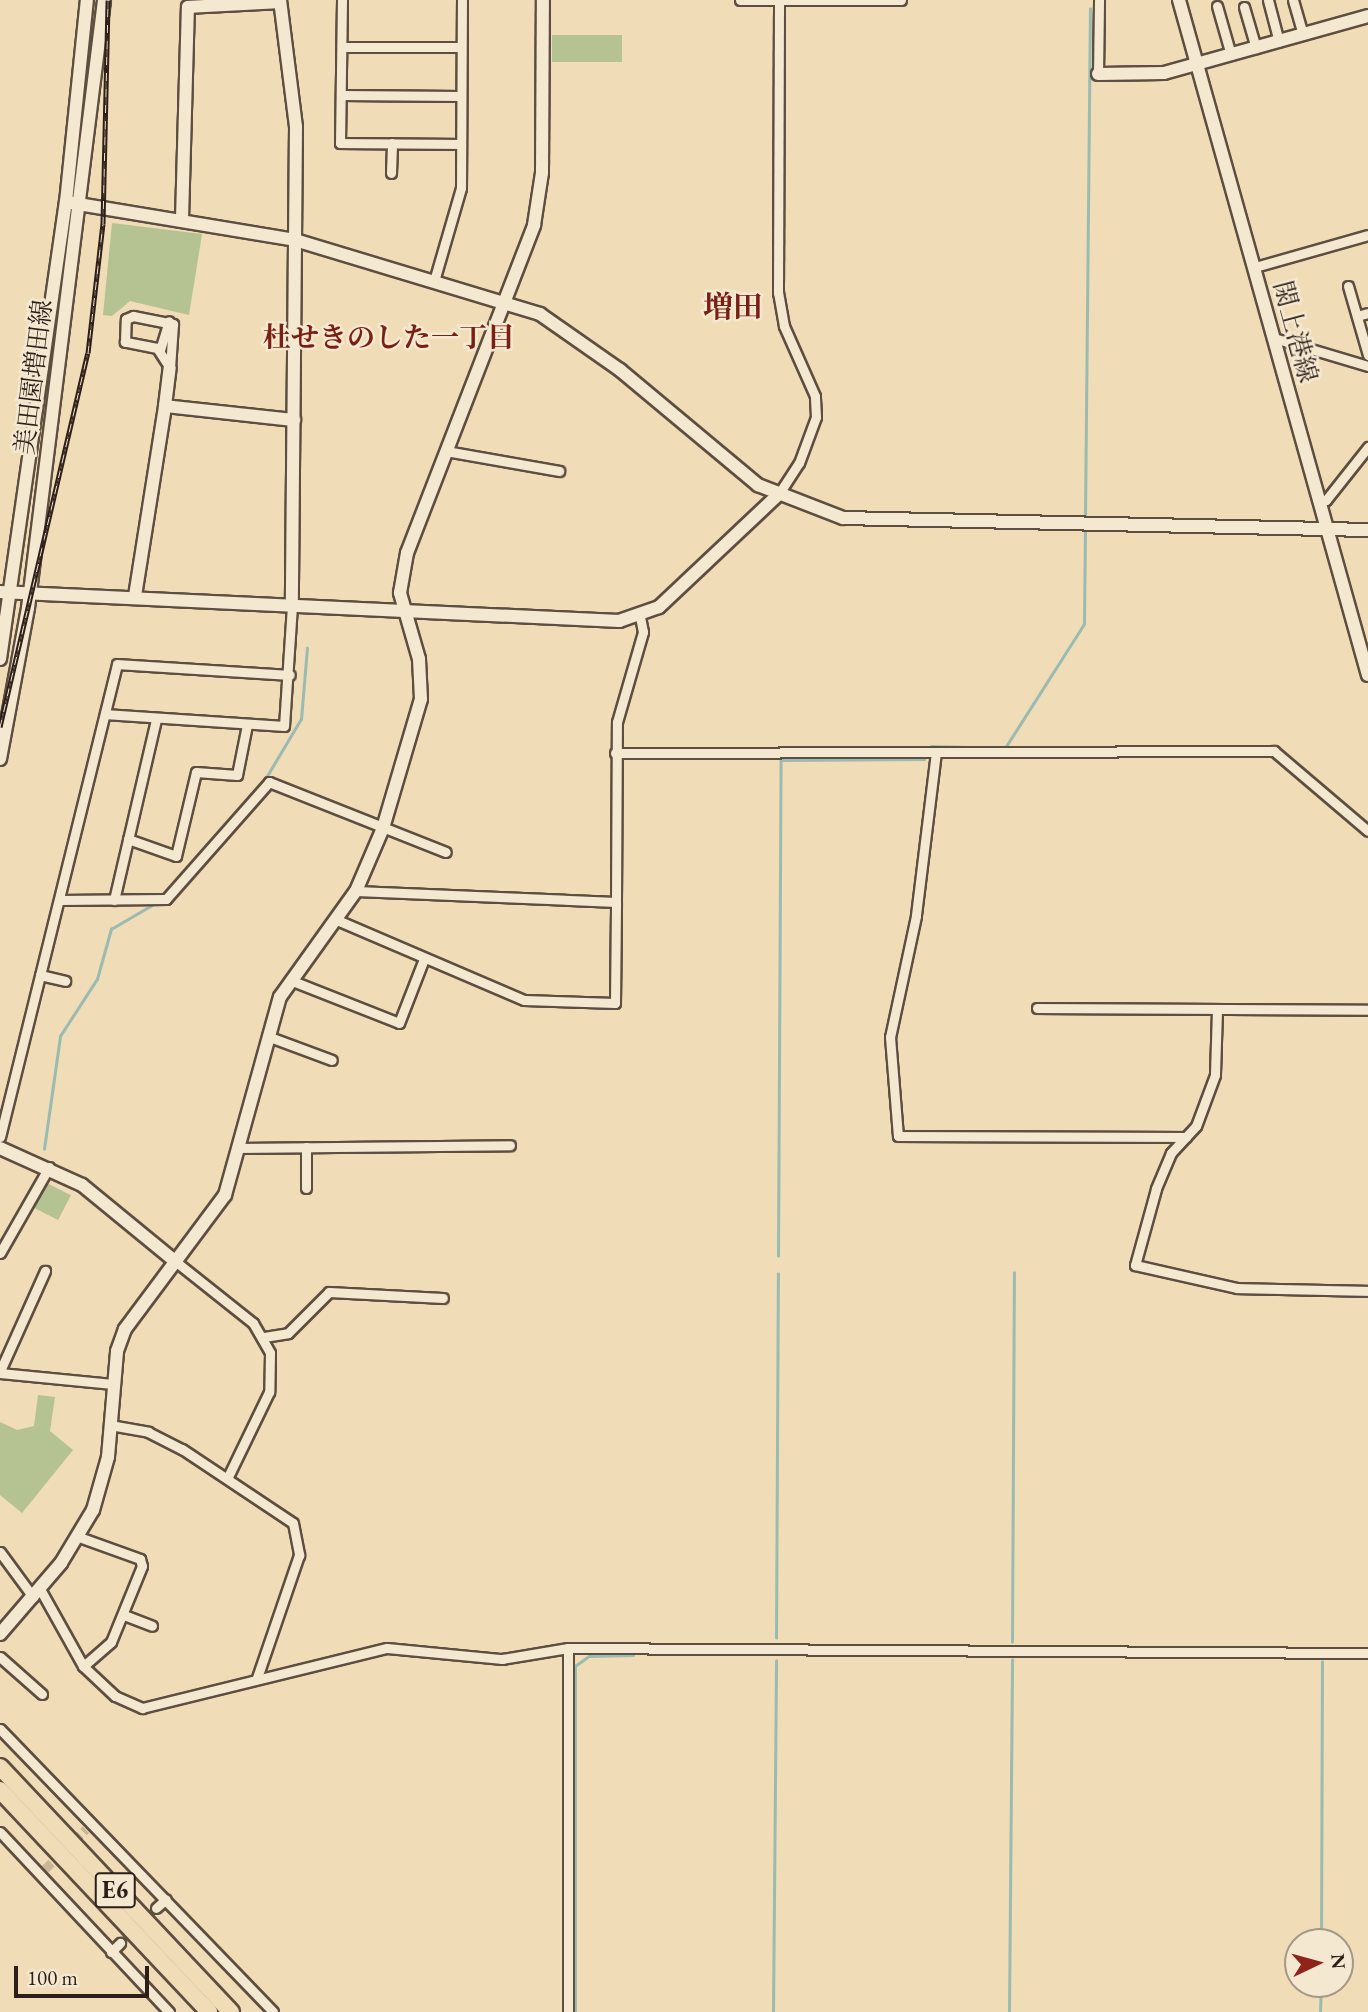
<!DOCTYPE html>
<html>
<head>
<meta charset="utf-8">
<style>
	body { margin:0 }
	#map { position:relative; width:1368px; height:2012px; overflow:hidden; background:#f0dcb6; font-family:"EB Garamond","Noto Serif JP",serif }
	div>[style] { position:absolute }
	.green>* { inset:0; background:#b5c291; transform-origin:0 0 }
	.stream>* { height:2.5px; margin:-1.25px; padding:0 1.25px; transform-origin:1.25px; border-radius:1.25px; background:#9abbb1 }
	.street-tunnel>* { height:9px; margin-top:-4.5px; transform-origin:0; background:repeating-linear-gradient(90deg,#c9b697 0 9px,transparent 0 13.5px) }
	.roads { filter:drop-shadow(2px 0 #5e4e40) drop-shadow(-2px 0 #5e4e40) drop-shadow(0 2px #5e4e40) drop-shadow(0 -2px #5e4e40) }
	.street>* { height:9px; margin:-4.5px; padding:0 4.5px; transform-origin:4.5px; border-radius:4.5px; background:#f5e8d0 }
	.secondary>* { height:12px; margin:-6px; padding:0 6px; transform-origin:6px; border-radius:6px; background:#f5e8d0 }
	.highway>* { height:16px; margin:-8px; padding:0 8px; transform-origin:8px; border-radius:8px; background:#f0dcb6 }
	.rail>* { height:5px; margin-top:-2.5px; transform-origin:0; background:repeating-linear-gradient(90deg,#f5e8d0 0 8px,#2d1e19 0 16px); box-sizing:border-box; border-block:2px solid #2d1e19 }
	span { translate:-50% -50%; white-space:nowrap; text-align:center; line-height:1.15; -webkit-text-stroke:5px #f5e8d0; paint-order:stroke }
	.shield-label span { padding:2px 5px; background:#f5e8d0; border:2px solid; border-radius:5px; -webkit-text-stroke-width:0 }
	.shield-label { font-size:24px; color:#2d1e19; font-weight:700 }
	.street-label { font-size:26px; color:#2d1e19 }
	.neighbourhood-label { font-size:28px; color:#7a1f14; font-weight:700 }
	.quarter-label { font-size:30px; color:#7a1f14; font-weight:700 }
	.north { position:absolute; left:1284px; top:1928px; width:70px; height:70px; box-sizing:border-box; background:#f5e8d0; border:2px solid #a59787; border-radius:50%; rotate:85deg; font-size:19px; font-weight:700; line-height:28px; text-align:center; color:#2d1e19 }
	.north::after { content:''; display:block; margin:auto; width:24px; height:32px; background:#8f2418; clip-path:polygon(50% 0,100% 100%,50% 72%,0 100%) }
	.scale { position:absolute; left:14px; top:1966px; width:135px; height:32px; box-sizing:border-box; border:4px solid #2d1e19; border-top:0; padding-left:9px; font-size:21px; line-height:24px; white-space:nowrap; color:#2d1e19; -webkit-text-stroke:5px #f5e8d0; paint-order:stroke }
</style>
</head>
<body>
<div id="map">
	<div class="green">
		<div style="left:552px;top:35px;width:70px;height:27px"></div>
		<div style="clip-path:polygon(112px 223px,202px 234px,189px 315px,130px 301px,112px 316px,103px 315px)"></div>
		<div style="left:45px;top:1182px;width:29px;height:28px;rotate:27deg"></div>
		<div style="clip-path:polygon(38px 1395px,55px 1397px,50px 1431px,73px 1450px,22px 1513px,0 1495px,0 1422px,17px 1430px,34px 1426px)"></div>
	</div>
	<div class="stream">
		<div style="left:1085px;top:517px;width:508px;rotate:-89.44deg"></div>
		<div style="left:931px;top:746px;width:74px;rotate:1.5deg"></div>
		<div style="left:1005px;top:748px;width:147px;rotate:-57.5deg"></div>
		<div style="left:1084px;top:624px;width:92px;rotate:-89.4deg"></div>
		<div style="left:264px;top:781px;width:72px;rotate:-59.2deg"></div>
		<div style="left:301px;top:719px;width:71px;rotate:-85.2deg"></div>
		<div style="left:227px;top:823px;width:43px;rotate:-48.8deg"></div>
		<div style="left:166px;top:893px;width:28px;rotate:-49deg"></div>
		<div style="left:44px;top:1149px;width:114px;rotate:-81.9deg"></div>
		<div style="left:60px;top:1036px;width:68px;rotate:-57deg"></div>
		<div style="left:97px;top:979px;width:52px;rotate:-74.4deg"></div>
		<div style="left:111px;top:929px;width:48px;rotate:-30.3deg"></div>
		<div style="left:778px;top:1256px;width:496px;rotate:-89.7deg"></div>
		<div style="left:781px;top:760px;width:143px;rotate:-0.4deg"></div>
		<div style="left:776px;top:1638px;width:364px;rotate:-89.7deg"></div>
		<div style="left:1012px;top:1642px;width:369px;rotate:-89.7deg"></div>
		<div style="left:1321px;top:1942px;width:280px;rotate:-89.8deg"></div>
		<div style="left:575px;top:2012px;width:346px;rotate:-90deg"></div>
		<div style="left:575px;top:1666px;width:17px;rotate:-36deg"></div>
		<div style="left:589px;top:1656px;width:44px;rotate:-1.3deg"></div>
		<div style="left:773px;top:2012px;width:351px;rotate:-89.5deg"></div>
		<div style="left:1009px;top:2012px;width:352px;rotate:-89.5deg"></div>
		<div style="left:1320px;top:2012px;width:28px;rotate:-88deg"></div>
	</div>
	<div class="street-tunnel">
		<div style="left:45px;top:1869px;width:57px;rotate:-44.3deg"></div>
		<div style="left:120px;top:1943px;width:50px;rotate:-44.2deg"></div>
	</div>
	<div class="roads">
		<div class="street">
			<div style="left:342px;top:0;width:143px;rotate:90.8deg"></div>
			<div style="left:340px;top:143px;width:121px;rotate:0.5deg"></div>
			<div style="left:740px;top:0;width:161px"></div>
			<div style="left:1268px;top:0;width:43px;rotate:75.3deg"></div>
			<div style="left:1293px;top:0;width:36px;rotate:74deg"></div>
			<div style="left:1217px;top:6px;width:51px;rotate:74.1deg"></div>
			<div style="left:1244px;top:7px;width:43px;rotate:73.7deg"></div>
			<div style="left:342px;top:47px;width:119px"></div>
			<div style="left:1098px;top:74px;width:74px;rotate:-89.2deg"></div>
			<div style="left:341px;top:95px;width:119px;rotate:0.5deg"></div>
			<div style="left:391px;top:173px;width:30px;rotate:-88deg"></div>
			<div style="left:1255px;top:267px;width:117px;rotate:-15.8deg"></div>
			<div style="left:434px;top:281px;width:97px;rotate:-73.8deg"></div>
			<div style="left:461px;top:188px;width:188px;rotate:-89.7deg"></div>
			<div style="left:1348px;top:286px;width:72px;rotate:73.8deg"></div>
			<div style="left:133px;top:316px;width:41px;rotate:11.3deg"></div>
			<div style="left:173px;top:324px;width:44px;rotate:93.9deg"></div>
			<div style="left:170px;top:368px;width:24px;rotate:-123deg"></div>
			<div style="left:157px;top:348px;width:33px;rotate:-169deg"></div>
			<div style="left:125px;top:342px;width:23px;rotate:-88deg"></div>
			<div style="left:126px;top:319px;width:8px;rotate:-23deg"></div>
			<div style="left:1357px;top:316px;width:11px;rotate:-15deg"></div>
			<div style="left:1274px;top:338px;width:98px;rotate:16.6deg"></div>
			<div style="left:160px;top:350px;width:30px;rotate:-73deg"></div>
			<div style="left:446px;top:451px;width:115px;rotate:10deg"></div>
			<div style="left:778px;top:495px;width:38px;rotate:-57deg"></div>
			<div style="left:799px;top:463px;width:49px;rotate:-69.7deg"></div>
			<div style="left:816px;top:417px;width:21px;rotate:-93deg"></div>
			<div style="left:815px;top:396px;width:77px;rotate:-113.9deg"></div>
			<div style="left:784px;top:326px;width:34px;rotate:-100deg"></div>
			<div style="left:778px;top:293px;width:293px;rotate:-89.8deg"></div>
			<div style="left:1318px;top:502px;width:8px;rotate:-14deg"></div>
			<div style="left:1326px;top:500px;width:68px;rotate:-51.6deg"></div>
			<div style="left:105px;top:714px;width:179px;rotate:3.8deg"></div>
			<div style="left:284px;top:726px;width:122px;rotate:-86.2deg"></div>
			<div style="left:936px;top:752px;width:165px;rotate:97deg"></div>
			<div style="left:916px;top:916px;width:124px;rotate:102.1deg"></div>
			<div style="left:890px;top:1037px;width:99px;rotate:85.4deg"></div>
			<div style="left:898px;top:1136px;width:288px;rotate:0.2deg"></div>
			<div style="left:615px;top:753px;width:659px;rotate:-0.17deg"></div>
			<div style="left:1274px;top:751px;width:123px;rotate:40.4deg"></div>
			<div style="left:128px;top:839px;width:51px;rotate:19.5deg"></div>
			<div style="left:176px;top:856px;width:86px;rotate:-76.6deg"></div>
			<div style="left:196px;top:772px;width:41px;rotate:4.2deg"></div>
			<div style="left:237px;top:775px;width:51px;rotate:-78.7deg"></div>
			<div style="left:356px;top:891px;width:260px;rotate:2.4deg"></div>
			<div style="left:616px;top:902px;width:180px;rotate:-89.7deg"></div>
			<div style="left:617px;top:722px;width:94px;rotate:-73.9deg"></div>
			<div style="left:643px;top:632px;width:15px;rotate:-101deg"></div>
			<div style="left:59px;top:900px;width:107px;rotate:-0.5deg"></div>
			<div style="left:166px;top:899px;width:156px;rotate:-48.6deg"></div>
			<div style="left:269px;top:782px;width:190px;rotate:21.6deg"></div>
			<div style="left:114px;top:900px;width:186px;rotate:-76.9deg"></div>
			<div style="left:337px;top:920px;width:203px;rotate:23.2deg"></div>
			<div style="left:524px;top:1000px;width:91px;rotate:1.9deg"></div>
			<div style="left:615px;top:1003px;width:101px;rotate:-89.4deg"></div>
			<div style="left:40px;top:975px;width:26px;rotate:13deg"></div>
			<div style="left:290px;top:980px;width:117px;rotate:21.5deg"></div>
			<div style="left:399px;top:1023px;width:69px;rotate:-68.7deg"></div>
			<div style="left:1037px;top:1008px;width:331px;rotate:0.3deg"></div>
			<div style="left:1217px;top:1010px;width:65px;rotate:91.8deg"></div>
			<div style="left:1215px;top:1075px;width:54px;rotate:110.4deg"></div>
			<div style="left:1196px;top:1126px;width:37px;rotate:133deg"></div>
			<div style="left:1171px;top:1153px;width:39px;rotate:113deg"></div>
			<div style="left:1156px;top:1189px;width:79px;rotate:105.4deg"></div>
			<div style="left:1135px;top:1265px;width:105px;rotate:12.7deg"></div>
			<div style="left:1237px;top:1288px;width:131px;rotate:1.3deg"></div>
			<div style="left:267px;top:1036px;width:69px;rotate:20.3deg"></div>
			<div style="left:0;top:1137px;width:487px;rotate:-76.1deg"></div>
			<div style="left:117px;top:664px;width:173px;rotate:3.6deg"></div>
			<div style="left:306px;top:1147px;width:41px;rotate:90deg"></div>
			<div style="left:241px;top:1148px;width:269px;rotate:-0.6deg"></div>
			<div style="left:0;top:1253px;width:99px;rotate:-60.3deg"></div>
			<div style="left:175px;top:1261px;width:100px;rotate:38.5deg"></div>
			<div style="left:253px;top:1323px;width:34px;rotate:60deg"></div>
			<div style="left:270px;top:1353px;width:39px;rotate:91deg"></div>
			<div style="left:269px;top:1392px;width:94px;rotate:115.8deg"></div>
			<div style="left:264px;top:1337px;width:24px;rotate:-9deg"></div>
			<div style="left:288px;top:1333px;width:58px;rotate:-45deg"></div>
			<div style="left:329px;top:1292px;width:114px;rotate:3deg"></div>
			<div style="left:0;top:1371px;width:110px;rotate:-65.8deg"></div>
			<div style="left:0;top:1373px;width:113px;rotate:5.6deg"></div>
			<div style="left:110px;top:1425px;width:39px;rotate:10deg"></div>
			<div style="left:148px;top:1432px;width:38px;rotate:27deg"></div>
			<div style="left:182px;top:1449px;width:133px;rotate:33.7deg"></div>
			<div style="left:293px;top:1523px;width:33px;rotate:79deg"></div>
			<div style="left:299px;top:1555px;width:130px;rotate:108.9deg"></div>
			<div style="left:79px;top:1537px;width:65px;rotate:19.8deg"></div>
			<div style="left:140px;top:1559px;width:7px;rotate:74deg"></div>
			<div style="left:142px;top:1566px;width:82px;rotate:112.2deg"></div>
			<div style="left:111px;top:1642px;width:37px;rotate:139deg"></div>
			<div style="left:0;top:1552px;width:56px;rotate:53.7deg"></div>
			<div style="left:40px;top:1589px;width:88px;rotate:60.8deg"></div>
			<div style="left:83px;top:1666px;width:44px;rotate:43.2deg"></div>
			<div style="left:115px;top:1696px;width:30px;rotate:24deg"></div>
			<div style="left:142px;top:1708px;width:252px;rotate:-13.8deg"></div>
			<div style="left:387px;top:1648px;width:116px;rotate:5.5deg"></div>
			<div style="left:502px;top:1659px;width:67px;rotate:-9.5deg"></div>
			<div style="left:568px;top:1648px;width:800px;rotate:0.36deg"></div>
			<div style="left:124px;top:1615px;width:30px;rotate:21deg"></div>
			<div style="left:568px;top:1648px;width:364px;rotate:90deg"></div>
			<div style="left:0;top:1657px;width:56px;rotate:41.4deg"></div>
			<div style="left:0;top:1729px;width:393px;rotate:46deg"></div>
			<div style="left:0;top:1832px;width:247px;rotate:46.8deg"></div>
			<div style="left:156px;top:1908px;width:13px;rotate:-42deg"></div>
			<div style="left:111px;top:1952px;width:13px;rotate:-45deg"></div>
		</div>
		<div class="secondary">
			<div style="left:280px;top:0;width:128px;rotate:82.8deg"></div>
			<div style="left:296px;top:127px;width:477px;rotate:90.5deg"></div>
			<div style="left:1179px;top:0;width:701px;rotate:74.36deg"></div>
			<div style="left:1098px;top:74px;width:66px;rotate:-0.9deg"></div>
			<div style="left:1164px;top:73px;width:212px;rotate:-15.6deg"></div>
			<div style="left:66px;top:202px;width:232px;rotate:9.4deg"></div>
			<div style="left:295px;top:240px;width:256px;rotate:16.8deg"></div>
			<div style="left:540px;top:314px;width:98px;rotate:35deg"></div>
			<div style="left:620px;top:370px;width:180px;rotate:39.8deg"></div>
			<div style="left:758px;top:485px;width:91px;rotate:21.2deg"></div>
			<div style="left:843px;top:518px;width:525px;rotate:1.31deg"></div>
			<div style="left:182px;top:219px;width:212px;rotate:-88.4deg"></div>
			<div style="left:188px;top:7px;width:92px;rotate:-3.1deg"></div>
			<div style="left:165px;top:406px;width:38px;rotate:-83deg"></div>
			<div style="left:0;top:592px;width:620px;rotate:2.68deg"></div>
			<div style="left:619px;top:621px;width:42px;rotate:-19.3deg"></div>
			<div style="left:659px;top:607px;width:163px;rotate:-43.3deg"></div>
			<div style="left:135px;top:596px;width:192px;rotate:-81deg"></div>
			<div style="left:165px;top:406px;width:130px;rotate:6.2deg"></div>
			<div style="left:0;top:659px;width:462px;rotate:-81.8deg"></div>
			<div style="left:66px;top:202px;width:203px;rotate:-84.1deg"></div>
			<div style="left:0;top:759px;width:154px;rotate:-79.5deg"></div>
			<div style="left:28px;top:608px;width:613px;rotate:-82.87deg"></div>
			<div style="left:0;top:1148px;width:90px;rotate:24.3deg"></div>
			<div style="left:82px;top:1185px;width:120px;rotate:39.3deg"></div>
			<div style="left:0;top:1634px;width:94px;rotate:-49.3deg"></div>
			<div style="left:61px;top:1563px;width:62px;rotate:-58.9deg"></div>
			<div style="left:93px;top:1510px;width:55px;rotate:-74.2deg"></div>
			<div style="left:108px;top:1457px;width:106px;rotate:-85.1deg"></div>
			<div style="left:117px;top:1351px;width:23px;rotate:-70deg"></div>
			<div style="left:125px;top:1329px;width:167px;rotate:-53.3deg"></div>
			<div style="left:225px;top:1195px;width:205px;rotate:-74.5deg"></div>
			<div style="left:280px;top:997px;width:130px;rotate:-54.4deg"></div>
			<div style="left:356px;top:891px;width:69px;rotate:-66.8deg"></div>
			<div style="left:383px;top:828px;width:134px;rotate:-73.6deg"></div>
			<div style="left:421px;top:699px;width:40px;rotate:-92.9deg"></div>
			<div style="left:419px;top:659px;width:69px;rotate:-106.1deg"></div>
			<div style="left:400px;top:593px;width:41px;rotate:-80.1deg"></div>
			<div style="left:407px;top:553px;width:352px;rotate:-68.8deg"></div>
			<div style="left:534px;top:225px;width:53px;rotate:-81.3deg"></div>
			<div style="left:542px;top:173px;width:173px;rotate:-89.7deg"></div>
		</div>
		<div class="highway">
			<div style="left:0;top:1767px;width:337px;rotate:46.7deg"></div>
			<div style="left:0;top:1790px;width:305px;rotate:46.7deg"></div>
		</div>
	</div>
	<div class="rail">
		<div style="left:0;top:727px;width:384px;rotate:-76.8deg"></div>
		<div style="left:88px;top:353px;width:130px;rotate:-83.4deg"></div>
		<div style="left:103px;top:224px;width:224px;rotate:-88.7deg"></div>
	</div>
	<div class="shield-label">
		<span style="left:115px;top:1890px">E6</span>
	</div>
	<div class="street-label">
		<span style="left:1295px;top:332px;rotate:75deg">閖上港線</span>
		<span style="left:34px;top:377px;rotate:-83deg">美田園増田線</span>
	</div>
	<div class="neighbourhood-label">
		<span style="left:389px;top:337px">杜せきのした一丁目</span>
	</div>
	<div class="quarter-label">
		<span style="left:733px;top:307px">増田</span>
	</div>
	<div class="north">N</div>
	<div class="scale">100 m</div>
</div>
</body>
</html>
